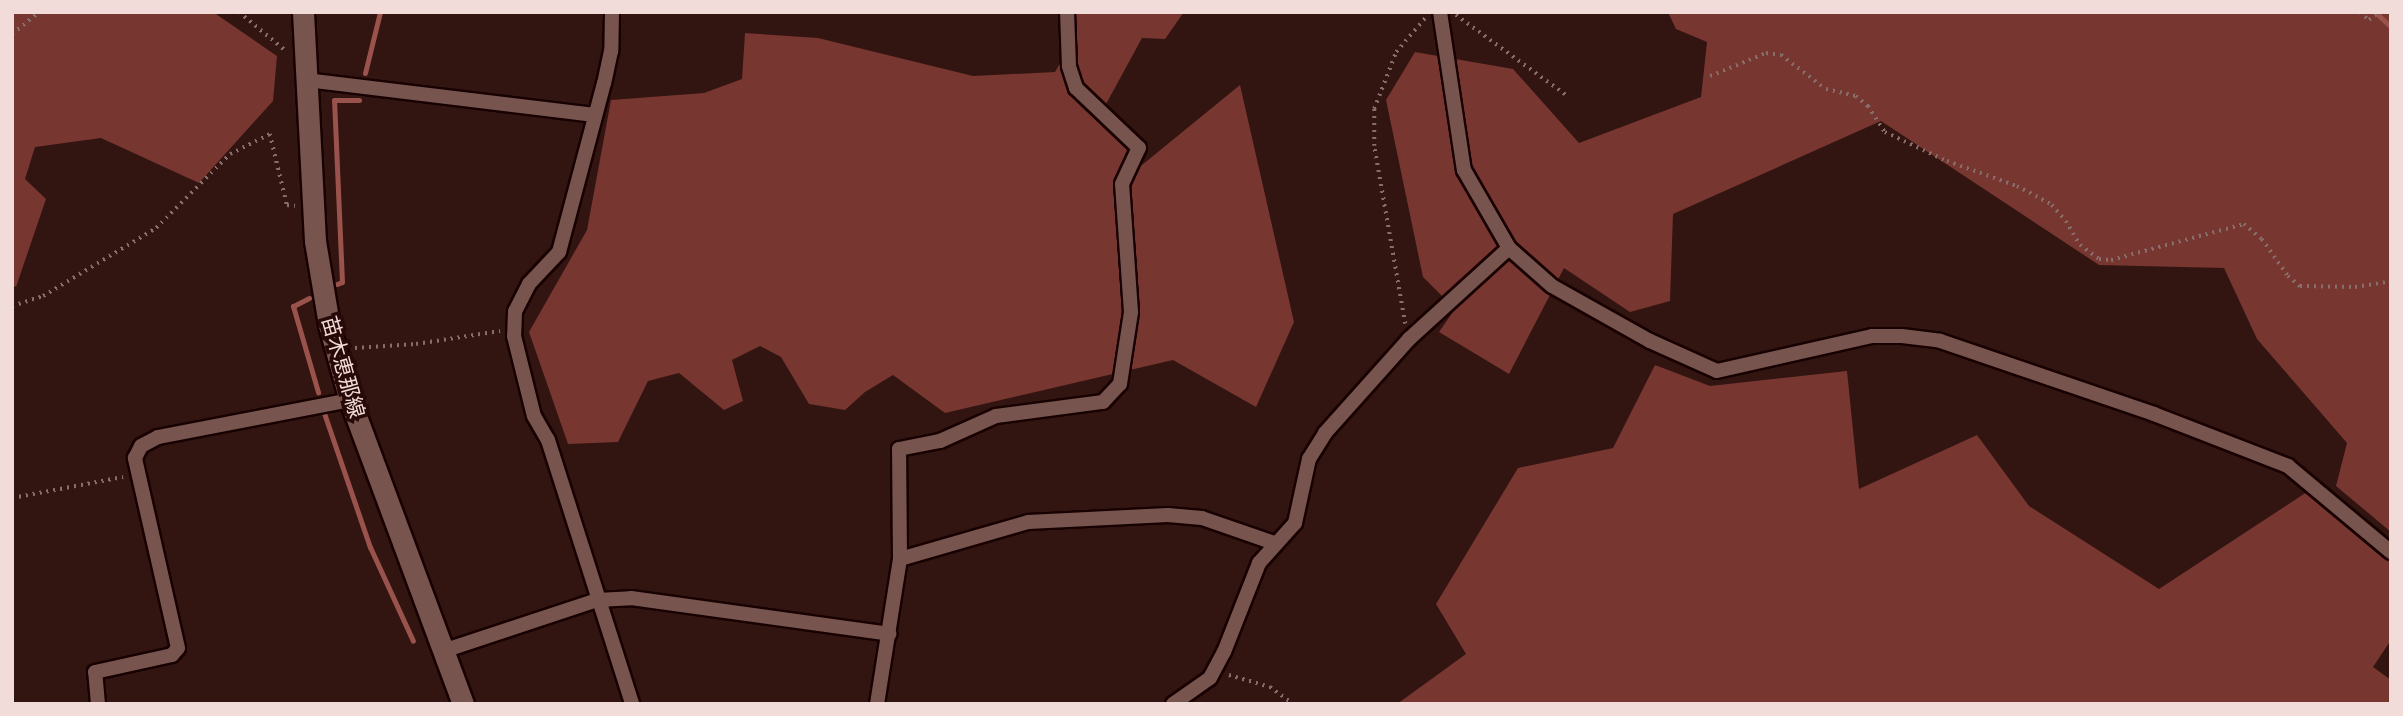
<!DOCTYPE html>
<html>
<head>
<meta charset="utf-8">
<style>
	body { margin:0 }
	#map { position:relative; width:2403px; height:716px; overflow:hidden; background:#321411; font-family:"Crimson Pro","Noto Sans JP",serif }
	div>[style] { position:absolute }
	.forest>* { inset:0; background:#773630 }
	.stream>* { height:5px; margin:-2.5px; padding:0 2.5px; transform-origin:2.5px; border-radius:2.5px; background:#99534c }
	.path>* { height:3.5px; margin-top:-1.75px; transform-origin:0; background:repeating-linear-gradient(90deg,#886e6b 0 2px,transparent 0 7px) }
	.roads { filter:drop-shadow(2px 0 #180101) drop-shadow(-2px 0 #180101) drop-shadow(0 2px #180101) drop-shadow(0 -2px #180101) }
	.minor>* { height:14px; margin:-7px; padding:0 7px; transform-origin:7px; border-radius:7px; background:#78544f }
	.secondary>* { height:21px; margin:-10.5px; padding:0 10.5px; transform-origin:10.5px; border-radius:10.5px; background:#78544f }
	span { translate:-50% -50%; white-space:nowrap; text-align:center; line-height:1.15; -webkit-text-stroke:7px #270a08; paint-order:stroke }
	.street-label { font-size:21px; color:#f2dcd9 }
	.frame { position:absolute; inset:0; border:14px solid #f2dcd9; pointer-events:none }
</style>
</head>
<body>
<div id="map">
	<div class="forest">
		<div style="clip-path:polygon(12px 12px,213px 12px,277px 56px,273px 101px,199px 183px,101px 138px,35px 147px,25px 179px,46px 199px,16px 287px,12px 285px)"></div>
		<div style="clip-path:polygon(1060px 12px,1184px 12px,1165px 39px,1142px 38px,1099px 117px,1142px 165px,1240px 85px,1294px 322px,1256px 407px,1173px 360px,945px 413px,893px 375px,865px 392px,845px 410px,809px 404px,781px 357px,760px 346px,732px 360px,743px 401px,724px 410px,679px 373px,648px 381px,618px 442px,568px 444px,529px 332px,587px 230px,611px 100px,704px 93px,742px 79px,745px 33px,818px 38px,973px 76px,1055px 72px,1063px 58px)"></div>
		<div style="clip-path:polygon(1668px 12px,2391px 12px,2391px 532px,2336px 486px,2347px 443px,2257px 339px,2224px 268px,2099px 265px,1881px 121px,1673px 214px,1670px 301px,1630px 312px,1564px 268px,1509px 374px,1439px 332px,1455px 309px,1423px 277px,1386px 100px,1415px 52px,1513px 69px,1579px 143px,1701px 97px,1707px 42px,1676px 29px)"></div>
		<div style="clip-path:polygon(1655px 365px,1710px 386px,1847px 371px,1859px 489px,1977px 435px,2029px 506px,2159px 589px,2310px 490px,2391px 561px,2391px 640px,2373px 667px,2391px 680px,2391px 704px,1397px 704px,1466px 654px,1436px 604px,1518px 468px,1613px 448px)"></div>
	</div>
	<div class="stream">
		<div style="left:2375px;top:12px;width:22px;rotate:43deg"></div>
		<div style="left:365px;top:73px;width:63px;rotate:-76.2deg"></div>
		<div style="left:337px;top:284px;width:5px;rotate:-22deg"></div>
		<div style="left:342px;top:282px;width:182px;rotate:-92.5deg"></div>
		<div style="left:334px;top:100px;width:25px"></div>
		<div style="left:309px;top:298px;width:18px;rotate:153deg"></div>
		<div style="left:293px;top:306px;width:90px;rotate:73.8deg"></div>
		<div style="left:324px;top:413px;width:142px;rotate:71.1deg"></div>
		<div style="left:370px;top:547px;width:103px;rotate:65.4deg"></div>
	</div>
	<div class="path">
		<div style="left:239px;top:12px;width:61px;rotate:39.7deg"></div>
		<div style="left:2360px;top:12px;width:12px;rotate:42deg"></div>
		<div style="left:2369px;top:20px;width:12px;rotate:-42deg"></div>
		<div style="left:1456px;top:15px;width:136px;rotate:36deg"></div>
		<div style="left:12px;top:34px;width:35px;rotate:-39deg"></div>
		<div style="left:1710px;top:76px;width:61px;rotate:-22.3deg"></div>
		<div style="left:1766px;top:53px;width:15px;rotate:8deg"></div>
		<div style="left:1781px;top:55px;width:56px;rotate:37.1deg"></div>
		<div style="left:1826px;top:89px;width:31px;rotate:13deg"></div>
		<div style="left:1856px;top:96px;width:16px;rotate:40deg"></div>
		<div style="left:1868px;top:106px;width:31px;rotate:57deg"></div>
		<div style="left:1885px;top:132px;width:68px;rotate:25.1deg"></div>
		<div style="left:1947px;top:161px;width:74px;rotate:19.7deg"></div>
		<div style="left:2017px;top:186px;width:40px;rotate:28deg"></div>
		<div style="left:2052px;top:205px;width:21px;rotate:49deg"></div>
		<div style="left:2066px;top:221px;width:28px;rotate:60deg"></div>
		<div style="left:2080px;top:245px;width:24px;rotate:36deg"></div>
		<div style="left:2099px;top:259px;width:12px;rotate:5deg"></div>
		<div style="left:2111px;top:260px;width:138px;rotate:-15.1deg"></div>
		<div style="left:2244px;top:224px;width:23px;rotate:40deg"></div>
		<div style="left:2262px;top:239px;width:45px;rotate:54.9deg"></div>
		<div style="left:2288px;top:276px;width:16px;rotate:40deg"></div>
		<div style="left:2300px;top:286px;width:55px;rotate:1deg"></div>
		<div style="left:2355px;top:287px;width:36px;rotate:-9deg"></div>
		<div style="left:12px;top:306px;width:33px;rotate:-18deg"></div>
		<div style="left:43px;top:296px;width:132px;rotate:-31deg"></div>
		<div style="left:156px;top:228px;width:105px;rotate:-45deg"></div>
		<div style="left:230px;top:154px;width:45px;rotate:-26.6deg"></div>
		<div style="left:270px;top:134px;width:73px;rotate:76.5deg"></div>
		<div style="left:287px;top:205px;width:8px;rotate:7deg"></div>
		<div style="left:1405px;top:324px;width:181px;rotate:-99.9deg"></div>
		<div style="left:1374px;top:146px;width:37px;rotate:-90deg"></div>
		<div style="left:1374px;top:109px;width:61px;rotate:-68.9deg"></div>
		<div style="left:1396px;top:52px;width:46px;rotate:-49.4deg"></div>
		<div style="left:355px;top:348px;width:61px;rotate:-3.8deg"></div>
		<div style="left:416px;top:344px;width:85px;rotate:-8.8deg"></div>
		<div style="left:12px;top:498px;width:113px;rotate:-10.7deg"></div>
		<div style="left:1229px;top:675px;width:43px;rotate:16.3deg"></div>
		<div style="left:1270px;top:687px;width:29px;rotate:36deg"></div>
	</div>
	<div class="roads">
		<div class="minor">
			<div style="left:612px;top:12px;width:39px;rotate:91deg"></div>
			<div style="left:611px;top:51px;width:33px;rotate:102deg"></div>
			<div style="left:604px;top:83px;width:175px;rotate:104.9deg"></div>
			<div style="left:559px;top:252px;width:44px;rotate:133.2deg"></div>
			<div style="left:529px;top:284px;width:30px;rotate:117deg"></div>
			<div style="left:515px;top:311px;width:25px;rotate:92deg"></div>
			<div style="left:514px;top:336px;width:82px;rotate:76deg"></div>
			<div style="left:534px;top:416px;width:28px;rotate:60deg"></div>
			<div style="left:548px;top:440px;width:277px;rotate:72.3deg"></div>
			<div style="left:1440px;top:12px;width:160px;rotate:81.4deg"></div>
			<div style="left:1464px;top:170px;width:90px;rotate:60deg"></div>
			<div style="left:1509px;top:248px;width:57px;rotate:41.5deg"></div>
			<div style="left:1552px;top:286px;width:112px;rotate:29.3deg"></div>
			<div style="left:1650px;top:341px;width:73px;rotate:24.1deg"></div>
			<div style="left:1717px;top:371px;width:159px;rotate:-12.7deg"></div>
			<div style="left:1872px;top:336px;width:30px"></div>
			<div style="left:1902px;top:336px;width:38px;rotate:7deg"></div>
			<div style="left:1940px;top:341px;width:226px;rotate:18.8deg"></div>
			<div style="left:2154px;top:414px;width:144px;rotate:21.2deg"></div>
			<div style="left:2288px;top:466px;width:134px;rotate:39.9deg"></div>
			<div style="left:306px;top:80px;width:290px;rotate:6.9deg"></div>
			<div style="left:900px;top:559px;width:110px;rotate:-90.5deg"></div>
			<div style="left:899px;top:449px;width:42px;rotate:-11deg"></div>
			<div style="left:940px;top:441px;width:61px;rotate:-24.1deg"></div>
			<div style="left:996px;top:416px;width:108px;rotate:-7.5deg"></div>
			<div style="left:1103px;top:402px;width:25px;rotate:-47deg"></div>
			<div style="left:1120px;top:384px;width:73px;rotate:-81.3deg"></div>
			<div style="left:1131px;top:312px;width:128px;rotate:-94deg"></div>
			<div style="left:1122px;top:184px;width:40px;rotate:-65deg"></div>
			<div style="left:1139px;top:148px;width:87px;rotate:-136.4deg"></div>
			<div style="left:1076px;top:88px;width:23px;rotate:-108deg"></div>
			<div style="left:1069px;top:66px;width:54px;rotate:-92.1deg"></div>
			<div style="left:443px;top:651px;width:162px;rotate:-18.3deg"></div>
			<div style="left:597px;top:600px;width:34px;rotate:-3deg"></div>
			<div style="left:631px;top:598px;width:261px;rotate:7.9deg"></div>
			<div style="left:98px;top:704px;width:32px;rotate:-95deg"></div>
			<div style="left:95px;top:672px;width:79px;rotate:-12.4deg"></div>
			<div style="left:172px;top:655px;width:9px;rotate:-49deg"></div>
			<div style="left:178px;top:648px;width:195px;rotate:-102.8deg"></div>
			<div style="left:135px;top:458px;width:13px;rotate:-63deg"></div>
			<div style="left:141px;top:446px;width:19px;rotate:-28deg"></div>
			<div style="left:158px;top:437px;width:196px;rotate:-10.9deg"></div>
			<div style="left:877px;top:704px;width:147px;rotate:-81deg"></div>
			<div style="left:900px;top:559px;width:133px;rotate:-16.1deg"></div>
			<div style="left:1028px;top:522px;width:140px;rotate:-2.9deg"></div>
			<div style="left:1168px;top:515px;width:34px;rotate:5deg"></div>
			<div style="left:1202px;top:518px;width:76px;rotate:19.1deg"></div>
			<div style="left:1173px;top:704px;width:45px;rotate:-35.1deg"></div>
			<div style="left:1210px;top:678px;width:30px;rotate:-62deg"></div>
			<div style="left:1224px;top:652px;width:96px;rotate:-68.5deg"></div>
			<div style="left:1259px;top:563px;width:54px;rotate:-48deg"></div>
			<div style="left:1295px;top:523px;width:66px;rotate:-77.7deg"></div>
			<div style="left:1309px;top:459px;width:31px;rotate:-58deg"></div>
			<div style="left:1325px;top:433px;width:126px;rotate:-48.2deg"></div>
			<div style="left:1409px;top:339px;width:135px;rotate:-42.3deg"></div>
		</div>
		<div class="secondary">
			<div style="left:303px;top:12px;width:229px;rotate:87deg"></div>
			<div style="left:315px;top:241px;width:85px;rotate:80.5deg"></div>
			<div style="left:329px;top:325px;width:78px;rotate:74.4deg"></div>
			<div style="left:350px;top:400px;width:324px;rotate:69.6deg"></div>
		</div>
	</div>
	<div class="street-label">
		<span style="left:343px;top:367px;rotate:74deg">苗木恵那線</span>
	</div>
	<div class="frame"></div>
</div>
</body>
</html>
